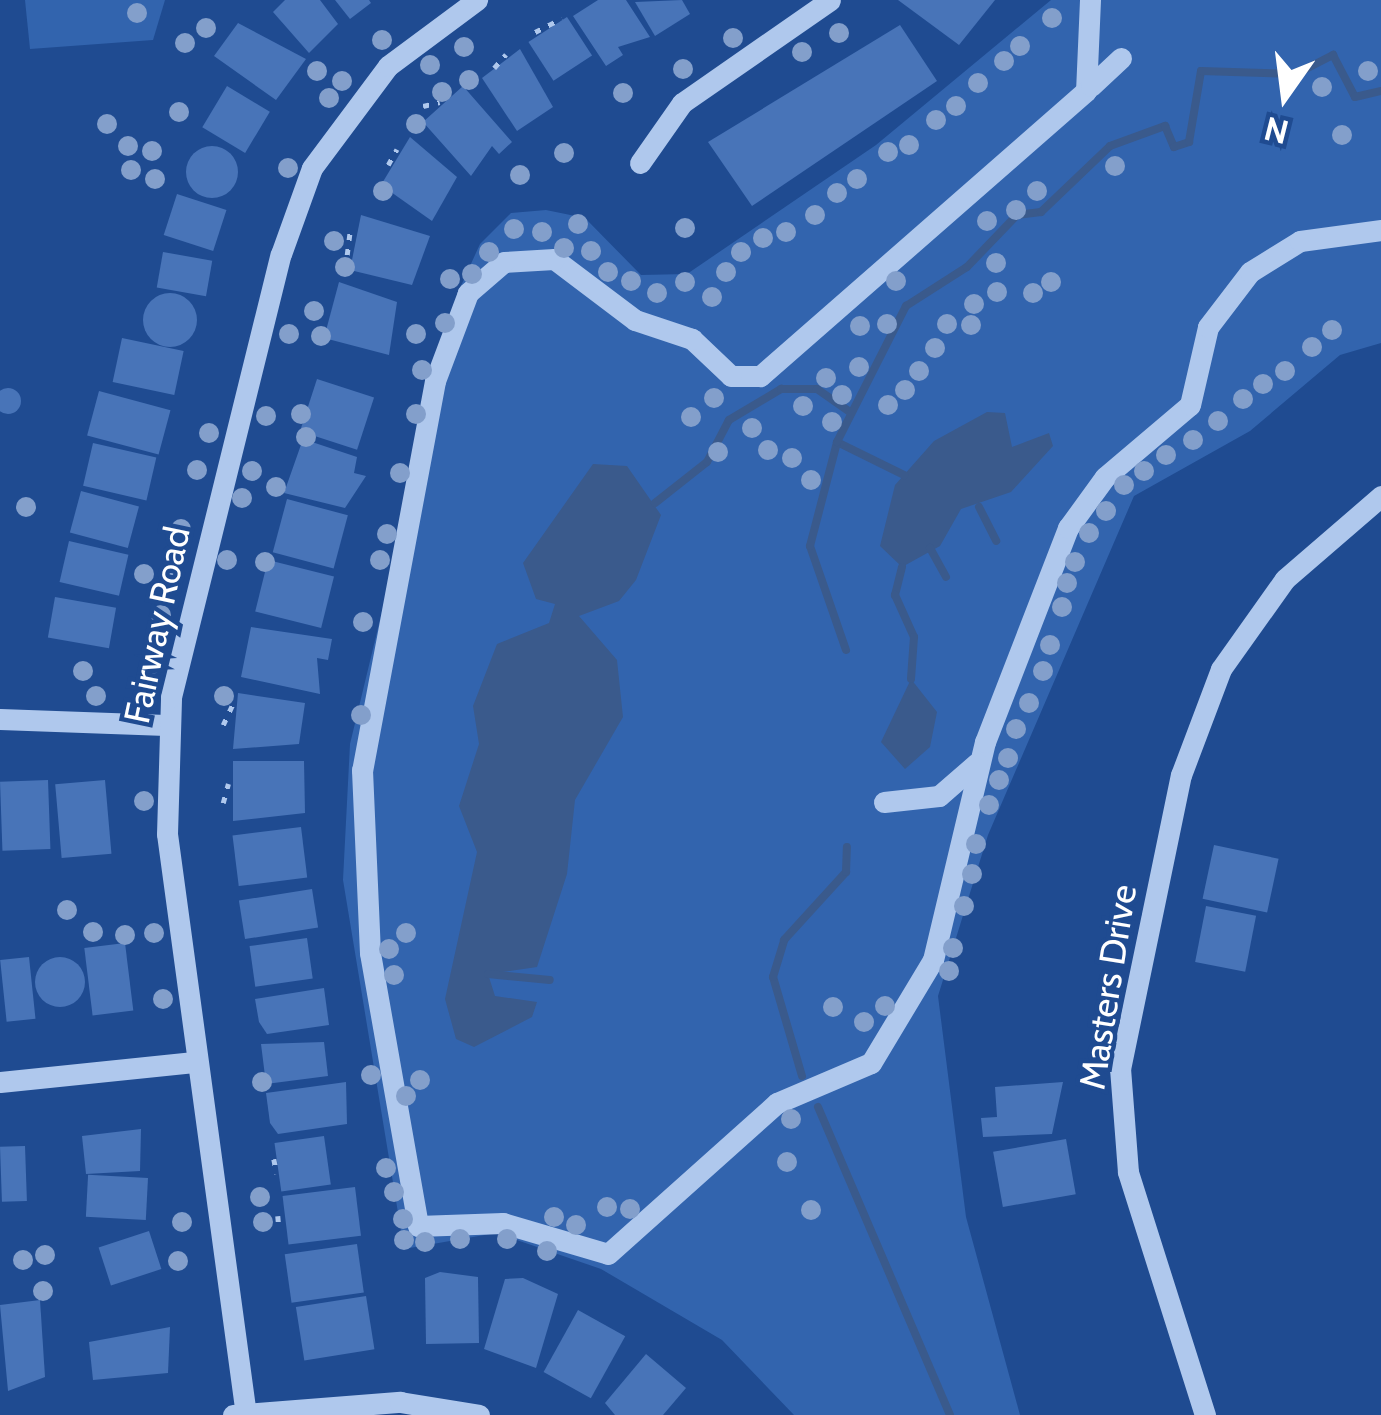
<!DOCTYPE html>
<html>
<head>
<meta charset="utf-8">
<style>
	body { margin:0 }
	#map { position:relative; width:1381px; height:1415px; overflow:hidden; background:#1f4b91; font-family:Cabin,sans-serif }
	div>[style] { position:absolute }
	.green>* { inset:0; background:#3264ae }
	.water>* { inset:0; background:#3a5a8c }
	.stream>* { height:8px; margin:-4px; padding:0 4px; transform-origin:4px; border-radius:4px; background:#3a5a8c }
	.building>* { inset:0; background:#4874b8; transform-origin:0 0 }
	.round { border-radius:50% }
	.path>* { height:4.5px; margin-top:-2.25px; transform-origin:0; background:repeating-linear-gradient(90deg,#afc8ed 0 6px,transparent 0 15px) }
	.minor>* { height:21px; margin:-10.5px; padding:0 10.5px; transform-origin:10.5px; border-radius:10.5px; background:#afc8ed }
	.trees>* { width:20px; height:20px; margin:-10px; border-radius:50%; background:#839fcb }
	span { translate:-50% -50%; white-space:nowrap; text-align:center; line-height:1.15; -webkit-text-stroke:9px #1f4b91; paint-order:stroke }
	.street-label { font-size:36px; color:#fff }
	.north { position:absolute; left:1225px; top:36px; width:120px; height:120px; -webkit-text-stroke:9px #1f4b91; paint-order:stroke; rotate:194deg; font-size:33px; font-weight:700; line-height:48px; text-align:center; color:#fff }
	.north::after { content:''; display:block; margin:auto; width:42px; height:54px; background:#fff; clip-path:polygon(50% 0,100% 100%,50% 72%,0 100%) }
</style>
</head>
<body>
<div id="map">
	<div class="green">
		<div style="clip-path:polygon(25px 0,165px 0,153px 40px,30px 49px)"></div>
		<div style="clip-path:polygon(1051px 0,1381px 0,1381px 343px,1340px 355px,1250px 431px,1134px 496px,988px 835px,938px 996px,966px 1217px,1020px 1415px,794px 1415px,722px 1340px,601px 1269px,496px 1233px,404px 1249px,343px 880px,350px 744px,460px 288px,480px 244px,511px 213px,546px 210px,585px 218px,641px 275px,687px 274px,876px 145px)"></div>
	</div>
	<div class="water">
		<div style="clip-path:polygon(987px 412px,1005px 413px,1012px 447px,1049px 433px,1053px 446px,1011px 492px,961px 509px,940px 546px,902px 567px,880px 546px,895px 485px,934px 441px)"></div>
		<div style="clip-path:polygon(593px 464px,627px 466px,661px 515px,636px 580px,619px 601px,579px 616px,617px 660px,623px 717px,575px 800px,567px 874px,537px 967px,488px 974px,495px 996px,537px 1002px,532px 1017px,474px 1047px,456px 1039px,445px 999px,477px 852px,459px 806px,479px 744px,473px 706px,497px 644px,549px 623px,555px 604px,536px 599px,523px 563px)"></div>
		<div style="clip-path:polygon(911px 679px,937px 712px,930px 747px,905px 769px,881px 742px)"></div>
	</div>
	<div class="stream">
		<div style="left:837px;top:442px;width:75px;rotate:26.2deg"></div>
		<div style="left:655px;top:503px;width:66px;rotate:-38.3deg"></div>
		<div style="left:707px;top:462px;width:47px;rotate:-62.4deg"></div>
		<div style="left:729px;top:420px;width:61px;rotate:-30.8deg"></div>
		<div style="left:781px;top:389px;width:36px"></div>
		<div style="left:817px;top:389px;width:40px;rotate:34.9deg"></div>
		<div style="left:979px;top:507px;width:38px;rotate:63deg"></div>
		<div style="left:930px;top:548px;width:33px;rotate:61deg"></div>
		<div style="left:902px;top:567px;width:29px;rotate:104deg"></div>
		<div style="left:895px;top:595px;width:46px;rotate:65.7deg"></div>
		<div style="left:914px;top:637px;width:42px;rotate:94.1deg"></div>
		<div style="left:846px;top:650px;width:110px;rotate:-109.1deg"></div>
		<div style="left:810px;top:546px;width:107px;rotate:-75.4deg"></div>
		<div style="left:837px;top:442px;width:153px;rotate:-63.1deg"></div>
		<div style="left:906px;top:306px;width:72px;rotate:-32.6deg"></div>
		<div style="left:967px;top:267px;width:72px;rotate:-46.1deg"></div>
		<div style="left:1017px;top:215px;width:24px;rotate:-7deg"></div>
		<div style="left:1041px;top:212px;width:95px;rotate:-43.7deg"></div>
		<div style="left:1110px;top:146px;width:59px;rotate:-20deg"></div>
		<div style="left:1165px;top:126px;width:23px;rotate:67deg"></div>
		<div style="left:1174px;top:147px;width:16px;rotate:-18deg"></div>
		<div style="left:1189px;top:142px;width:72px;rotate:-80.4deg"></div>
		<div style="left:1201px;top:71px;width:95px;rotate:1.8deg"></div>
		<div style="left:1296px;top:74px;width:42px;rotate:-27.2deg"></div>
		<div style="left:1333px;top:55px;width:47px;rotate:62.4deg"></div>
		<div style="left:1355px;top:97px;width:27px;rotate:-13deg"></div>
		<div style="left:488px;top:974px;width:62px;rotate:5.5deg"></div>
		<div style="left:802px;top:1076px;width:103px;rotate:-106.3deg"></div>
		<div style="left:773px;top:977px;width:39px;rotate:-73deg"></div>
		<div style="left:784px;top:940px;width:92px;rotate:-47.6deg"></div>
		<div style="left:846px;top:872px;width:25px;rotate:-88deg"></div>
		<div style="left:818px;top:1107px;width:335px;rotate:66.8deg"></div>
	</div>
	<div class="building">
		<div style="clip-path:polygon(285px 0,320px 0,338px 24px,309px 53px,273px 12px)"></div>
		<div style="clip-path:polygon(335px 0,369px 0,371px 3px,350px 19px)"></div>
		<div style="clip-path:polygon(598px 0,626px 0,650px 37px,618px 47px,623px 55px,606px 66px,573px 16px)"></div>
		<div style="clip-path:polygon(682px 0,690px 14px,655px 36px,635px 2px)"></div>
		<div style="clip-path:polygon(898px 0,995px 0,959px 45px)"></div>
		<div style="left:567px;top:17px;width:46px;height:46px;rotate:57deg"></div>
		<div style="clip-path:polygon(238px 23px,306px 59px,276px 100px,214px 56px)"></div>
		<div style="clip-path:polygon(900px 25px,937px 81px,752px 206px,708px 142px)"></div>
		<div style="clip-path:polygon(520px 49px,553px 107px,517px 131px,482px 78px)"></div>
		<div style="left:227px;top:86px;width:50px;height:48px;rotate:31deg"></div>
		<div style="clip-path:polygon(463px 86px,512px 142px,499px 154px,492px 146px,471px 176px,423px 122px)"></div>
		<div style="clip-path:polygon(410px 137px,457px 177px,432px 221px,381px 185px)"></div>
		<div class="round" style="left:186px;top:146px;width:52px;height:52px"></div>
		<div style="left:177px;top:194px;width:52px;height:43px;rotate:18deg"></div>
		<div style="clip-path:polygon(361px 215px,430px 236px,412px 285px,350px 270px)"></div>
		<div style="left:163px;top:252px;width:50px;height:36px;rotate:10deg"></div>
		<div style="clip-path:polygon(339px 282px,397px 302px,389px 355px,324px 338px)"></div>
		<div class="round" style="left:143px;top:293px;width:54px;height:54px"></div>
		<div style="left:122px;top:338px;width:63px;height:45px;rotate:12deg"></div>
		<div style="left:317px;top:379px;width:60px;height:55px;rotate:18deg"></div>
		<div class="round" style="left:-5px;top:388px;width:26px;height:26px"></div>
		<div style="left:99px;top:391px;width:74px;height:46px;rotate:15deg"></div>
		<div style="clip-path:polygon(303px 439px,357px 457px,354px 473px,366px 476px,345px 508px,284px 493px)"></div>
		<div style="left:93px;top:443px;width:65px;height:44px;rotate:13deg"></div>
		<div style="left:81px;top:491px;width:60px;height:43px;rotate:15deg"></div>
		<div style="left:287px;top:499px;width:63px;height:55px;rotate:15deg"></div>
		<div style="left:69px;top:541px;width:61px;height:42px;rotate:13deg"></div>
		<div style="left:268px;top:560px;width:68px;height:53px;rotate:14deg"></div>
		<div style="left:55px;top:597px;width:62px;height:41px;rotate:10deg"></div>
		<div style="clip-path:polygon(251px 627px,332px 639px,328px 660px,317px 658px,320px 694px,241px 677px)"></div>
		<div style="clip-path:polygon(238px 693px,305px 703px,299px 744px,233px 749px)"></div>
		<div style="clip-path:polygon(233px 761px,304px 761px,305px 813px,233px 821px)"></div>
		<div style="left:48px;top:780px;width:69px;height:48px;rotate:88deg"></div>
		<div style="left:105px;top:780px;width:74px;height:50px;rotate:85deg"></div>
		<div style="left:301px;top:827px;width:51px;height:69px;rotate:83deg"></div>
		<div style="left:1214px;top:845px;width:66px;height:55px;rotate:12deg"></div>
		<div style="left:312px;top:889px;width:39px;height:74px;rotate:81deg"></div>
		<div style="left:1206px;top:906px;width:51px;height:57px;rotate:11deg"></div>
		<div style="left:307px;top:938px;width:41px;height:58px;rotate:82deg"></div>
		<div style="left:125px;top:943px;width:68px;height:41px;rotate:83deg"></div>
		<div class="round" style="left:35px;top:957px;width:50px;height:50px"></div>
		<div style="left:29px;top:957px;width:62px;height:29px;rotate:84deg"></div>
		<div style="clip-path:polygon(324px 988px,329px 1025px,267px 1034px,259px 1022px,255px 999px)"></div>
		<div style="clip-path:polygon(324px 1042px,328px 1076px,266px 1084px,261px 1044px)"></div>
		<div style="clip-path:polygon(346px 1082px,347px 1124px,278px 1134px,270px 1123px,266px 1093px)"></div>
		<div style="clip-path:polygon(1063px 1082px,1052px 1134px,983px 1137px,981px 1118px,997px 1117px,995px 1087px)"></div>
		<div style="clip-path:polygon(141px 1129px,140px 1171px,86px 1174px,82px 1136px)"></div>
		<div style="left:324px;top:1136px;width:49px;height:50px;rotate:82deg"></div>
		<div style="left:1066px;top:1139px;width:56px;height:74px;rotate:80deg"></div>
		<div style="left:25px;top:1146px;width:55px;height:25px;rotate:88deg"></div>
		<div style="left:148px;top:1178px;width:42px;height:60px;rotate:93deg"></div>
		<div style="left:355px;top:1187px;width:49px;height:73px;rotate:83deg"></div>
		<div style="left:149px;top:1231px;width:40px;height:53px;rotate:72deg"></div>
		<div style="left:357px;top:1244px;width:49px;height:73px;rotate:82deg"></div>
		<div style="clip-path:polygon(440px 1272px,478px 1277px,479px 1343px,426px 1344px,425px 1278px)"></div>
		<div style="clip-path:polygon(523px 1278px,558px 1294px,536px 1368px,484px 1349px,505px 1279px)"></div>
		<div style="left:366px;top:1296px;width:54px;height:71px;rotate:81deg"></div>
		<div style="clip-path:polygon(40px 1300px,45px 1377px,8px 1391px,0 1305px)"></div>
		<div style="left:578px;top:1310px;width:54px;height:71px;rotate:29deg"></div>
		<div style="clip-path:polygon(170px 1327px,168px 1373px,93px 1380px,89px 1342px)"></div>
		<div style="clip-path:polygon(646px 1354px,686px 1388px,663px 1415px,615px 1415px,605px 1403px)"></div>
	</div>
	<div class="path">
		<div style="left:535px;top:32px;width:30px;rotate:-27deg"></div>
		<div style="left:494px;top:68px;width:18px;rotate:-49deg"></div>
		<div style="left:423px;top:106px;width:17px;rotate:-13deg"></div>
		<div style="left:388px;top:165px;width:18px;rotate:-61deg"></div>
		<div style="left:347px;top:255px;width:24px;rotate:-83deg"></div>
		<div style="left:223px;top:725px;width:23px;rotate:-65deg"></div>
		<div style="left:223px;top:803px;width:20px;rotate:-75deg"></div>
		<div style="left:274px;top:1159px;width:15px;rotate:79deg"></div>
		<div style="left:278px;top:1216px;width:12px;rotate:85deg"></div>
	</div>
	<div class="minor">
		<div style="left:1090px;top:0;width:91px;rotate:92.5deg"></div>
		<div style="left:1086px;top:91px;width:433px;rotate:138.8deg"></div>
		<div style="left:760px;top:376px;width:29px;rotate:180deg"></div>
		<div style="left:731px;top:376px;width:54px;rotate:-136.5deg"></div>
		<div style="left:692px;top:339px;width:60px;rotate:-161.6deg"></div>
		<div style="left:635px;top:320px;width:101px;rotate:-143deg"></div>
		<div style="left:554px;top:259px;width:50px;rotate:176.6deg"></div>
		<div style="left:504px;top:262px;width:48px;rotate:139.3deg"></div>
		<div style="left:468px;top:293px;width:94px;rotate:110.6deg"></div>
		<div style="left:435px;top:381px;width:396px;rotate:100.6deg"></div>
		<div style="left:362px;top:770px;width:183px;rotate:87.5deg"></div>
		<div style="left:370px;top:953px;width:277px;rotate:80deg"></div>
		<div style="left:418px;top:1226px;width:85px;rotate:-2deg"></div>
		<div style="left:503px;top:1223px;width:109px;rotate:16.4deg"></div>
		<div style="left:608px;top:1254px;width:227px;rotate:-41.8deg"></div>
		<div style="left:777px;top:1103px;width:102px;rotate:-23.1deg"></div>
		<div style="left:871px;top:1063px;width:120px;rotate:-59deg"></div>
		<div style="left:933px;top:960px;width:224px;rotate:-76.6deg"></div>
		<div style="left:985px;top:742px;width:230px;rotate:-68.8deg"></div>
		<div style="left:1068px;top:528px;width:63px;rotate:-54deg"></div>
		<div style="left:1105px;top:477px;width:111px;rotate:-40.3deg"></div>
		<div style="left:1190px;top:405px;width:80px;rotate:-77deg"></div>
		<div style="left:1208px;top:327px;width:69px;rotate:-52.6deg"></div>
		<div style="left:1250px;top:272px;width:59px;rotate:-31.8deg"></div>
		<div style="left:1300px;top:241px;width:82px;rotate:-7.7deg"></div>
		<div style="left:1091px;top:86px;width:41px;rotate:-43deg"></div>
		<div style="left:640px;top:163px;width:73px;rotate:-55deg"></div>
		<div style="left:682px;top:103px;width:180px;rotate:-34.8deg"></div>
		<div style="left:0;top:719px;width:166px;rotate:2.1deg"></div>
		<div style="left:884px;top:802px;width:55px;rotate:-6.2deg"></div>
		<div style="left:939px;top:796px;width:50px;rotate:-41deg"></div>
		<div style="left:0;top:1082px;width:195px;rotate:-5.9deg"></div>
		<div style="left:233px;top:1415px;width:168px;rotate:-4.5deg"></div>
		<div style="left:400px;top:1402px;width:80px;rotate:9.3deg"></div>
		<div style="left:246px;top:1415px;width:586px;rotate:-97.74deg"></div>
		<div style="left:167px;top:834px;width:137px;rotate:-88.3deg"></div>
		<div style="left:171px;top:697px;width:456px;rotate:-76.1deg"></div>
		<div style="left:281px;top:254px;width:91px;rotate:-70.2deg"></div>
		<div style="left:312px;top:168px;width:127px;rotate:-53.3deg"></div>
		<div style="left:388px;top:66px;width:111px;rotate:-36.6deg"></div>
		<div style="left:1205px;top:1415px;width:255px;rotate:-107.6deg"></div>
		<div style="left:1128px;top:1172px;width:103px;rotate:-94.4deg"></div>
		<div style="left:1120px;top:1069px;width:300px;rotate:-78.3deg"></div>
		<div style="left:1181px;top:775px;width:113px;rotate:-69.3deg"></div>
		<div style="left:1221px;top:669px;width:110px;rotate:-54.6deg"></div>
		<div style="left:1285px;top:579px;width:127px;rotate:-40.8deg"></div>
	</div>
	<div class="trees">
		<div style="left:137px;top:13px"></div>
		<div style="left:1052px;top:18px"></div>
		<div style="left:206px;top:28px"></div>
		<div style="left:839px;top:33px"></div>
		<div style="left:733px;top:38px"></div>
		<div style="left:382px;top:40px"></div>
		<div style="left:185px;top:43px"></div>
		<div style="left:1020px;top:46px"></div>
		<div style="left:464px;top:47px"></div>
		<div style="left:802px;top:52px"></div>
		<div style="left:1004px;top:61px"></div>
		<div style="left:430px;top:65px"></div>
		<div style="left:683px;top:69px"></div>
		<div style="left:317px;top:71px"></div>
		<div style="left:1368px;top:71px"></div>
		<div style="left:469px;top:80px"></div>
		<div style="left:342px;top:81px"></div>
		<div style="left:978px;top:83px"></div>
		<div style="left:1322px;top:87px"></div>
		<div style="left:442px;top:92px"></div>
		<div style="left:623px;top:93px"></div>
		<div style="left:329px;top:98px"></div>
		<div style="left:956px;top:106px"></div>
		<div style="left:179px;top:112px"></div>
		<div style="left:936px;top:120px"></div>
		<div style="left:107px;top:124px"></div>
		<div style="left:416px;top:124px"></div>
		<div style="left:1342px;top:135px"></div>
		<div style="left:909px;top:145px"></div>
		<div style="left:128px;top:146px"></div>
		<div style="left:152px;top:151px"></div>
		<div style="left:888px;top:152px"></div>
		<div style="left:564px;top:153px"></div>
		<div style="left:1115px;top:166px"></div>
		<div style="left:288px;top:168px"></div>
		<div style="left:131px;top:170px"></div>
		<div style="left:520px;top:175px"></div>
		<div style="left:155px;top:179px"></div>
		<div style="left:857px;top:179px"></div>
		<div style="left:383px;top:191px"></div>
		<div style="left:1037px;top:191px"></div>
		<div style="left:837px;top:193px"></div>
		<div style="left:1016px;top:210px"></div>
		<div style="left:815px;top:215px"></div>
		<div style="left:987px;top:221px"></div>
		<div style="left:578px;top:224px"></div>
		<div style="left:685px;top:228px"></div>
		<div style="left:514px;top:229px"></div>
		<div style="left:542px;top:232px"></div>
		<div style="left:786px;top:232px"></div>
		<div style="left:763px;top:238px"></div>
		<div style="left:334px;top:241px"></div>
		<div style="left:564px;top:248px"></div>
		<div style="left:591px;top:251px"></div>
		<div style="left:489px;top:252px"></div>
		<div style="left:741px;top:252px"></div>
		<div style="left:996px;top:263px"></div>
		<div style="left:345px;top:267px"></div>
		<div style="left:608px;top:272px"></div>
		<div style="left:726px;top:272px"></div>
		<div style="left:472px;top:274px"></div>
		<div style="left:450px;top:279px"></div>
		<div style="left:631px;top:281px"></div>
		<div style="left:896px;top:281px"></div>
		<div style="left:685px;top:282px"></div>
		<div style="left:1051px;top:282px"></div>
		<div style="left:997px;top:292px"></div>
		<div style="left:657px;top:293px"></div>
		<div style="left:1033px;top:293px"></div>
		<div style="left:712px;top:297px"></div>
		<div style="left:974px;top:304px"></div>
		<div style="left:314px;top:311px"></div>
		<div style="left:445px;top:323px"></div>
		<div style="left:887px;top:324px"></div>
		<div style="left:947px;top:324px"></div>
		<div style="left:971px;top:325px"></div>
		<div style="left:860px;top:326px"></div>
		<div style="left:1332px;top:330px"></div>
		<div style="left:289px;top:334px"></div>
		<div style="left:416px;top:334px"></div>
		<div style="left:321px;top:336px"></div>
		<div style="left:1312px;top:347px"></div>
		<div style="left:935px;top:348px"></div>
		<div style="left:859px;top:367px"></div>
		<div style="left:422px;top:370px"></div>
		<div style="left:919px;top:371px"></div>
		<div style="left:1285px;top:371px"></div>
		<div style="left:826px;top:378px"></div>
		<div style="left:1263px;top:384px"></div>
		<div style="left:905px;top:390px"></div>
		<div style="left:842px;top:395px"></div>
		<div style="left:714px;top:398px"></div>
		<div style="left:1243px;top:399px"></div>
		<div style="left:888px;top:405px"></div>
		<div style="left:803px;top:406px"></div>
		<div style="left:301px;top:414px"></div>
		<div style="left:416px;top:414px"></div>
		<div style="left:266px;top:416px"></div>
		<div style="left:691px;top:417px"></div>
		<div style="left:1218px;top:421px"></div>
		<div style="left:832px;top:422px"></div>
		<div style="left:752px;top:428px"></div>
		<div style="left:209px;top:433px"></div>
		<div style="left:306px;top:437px"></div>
		<div style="left:1193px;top:440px"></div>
		<div style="left:768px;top:450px"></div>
		<div style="left:718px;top:452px"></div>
		<div style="left:1166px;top:455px"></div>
		<div style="left:792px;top:458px"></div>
		<div style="left:197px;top:470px"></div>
		<div style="left:252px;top:471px"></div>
		<div style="left:1144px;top:471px"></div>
		<div style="left:400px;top:473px"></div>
		<div style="left:811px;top:480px"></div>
		<div style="left:1124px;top:485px"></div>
		<div style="left:276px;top:487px"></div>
		<div style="left:242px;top:498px"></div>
		<div style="left:26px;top:507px"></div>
		<div style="left:1106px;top:511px"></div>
		<div style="left:181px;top:529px"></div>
		<div style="left:1089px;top:533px"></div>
		<div style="left:387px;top:534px"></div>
		<div style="left:227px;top:560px"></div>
		<div style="left:380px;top:560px"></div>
		<div style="left:265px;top:562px"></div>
		<div style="left:1075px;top:562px"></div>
		<div style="left:171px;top:573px"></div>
		<div style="left:144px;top:574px"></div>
		<div style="left:1067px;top:583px"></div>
		<div style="left:1062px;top:607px"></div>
		<div style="left:161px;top:615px"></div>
		<div style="left:363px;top:622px"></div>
		<div style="left:1050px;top:645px"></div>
		<div style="left:152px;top:664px"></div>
		<div style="left:83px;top:671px"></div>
		<div style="left:1043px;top:671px"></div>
		<div style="left:96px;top:696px"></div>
		<div style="left:224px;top:696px"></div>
		<div style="left:1029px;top:703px"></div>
		<div style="left:361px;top:715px"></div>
		<div style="left:1016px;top:729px"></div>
		<div style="left:1008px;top:758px"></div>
		<div style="left:999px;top:780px"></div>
		<div style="left:144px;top:801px"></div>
		<div style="left:989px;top:805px"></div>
		<div style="left:976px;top:844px"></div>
		<div style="left:972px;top:874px"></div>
		<div style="left:964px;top:906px"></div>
		<div style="left:67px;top:910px"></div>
		<div style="left:93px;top:932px"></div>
		<div style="left:154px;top:933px"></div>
		<div style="left:406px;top:933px"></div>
		<div style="left:125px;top:935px"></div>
		<div style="left:953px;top:948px"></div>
		<div style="left:389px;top:949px"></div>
		<div style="left:949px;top:971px"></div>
		<div style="left:394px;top:975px"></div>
		<div style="left:163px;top:999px"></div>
		<div style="left:885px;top:1006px"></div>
		<div style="left:833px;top:1007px"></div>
		<div style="left:864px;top:1022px"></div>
		<div style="left:371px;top:1075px"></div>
		<div style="left:420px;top:1080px"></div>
		<div style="left:262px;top:1082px"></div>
		<div style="left:406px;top:1096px"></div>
		<div style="left:791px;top:1119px"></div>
		<div style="left:787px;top:1162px"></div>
		<div style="left:386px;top:1168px"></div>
		<div style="left:394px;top:1192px"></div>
		<div style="left:260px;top:1197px"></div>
		<div style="left:607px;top:1207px"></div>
		<div style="left:630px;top:1209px"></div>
		<div style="left:811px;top:1210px"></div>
		<div style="left:554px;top:1217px"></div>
		<div style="left:403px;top:1219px"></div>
		<div style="left:182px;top:1222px"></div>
		<div style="left:263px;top:1222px"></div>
		<div style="left:576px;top:1225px"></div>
		<div style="left:460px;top:1239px"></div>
		<div style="left:507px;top:1239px"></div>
		<div style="left:404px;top:1240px"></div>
		<div style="left:425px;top:1242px"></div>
		<div style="left:547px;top:1251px"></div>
		<div style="left:45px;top:1255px"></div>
		<div style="left:23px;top:1260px"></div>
		<div style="left:178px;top:1261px"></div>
		<div style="left:43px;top:1291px"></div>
	</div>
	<div class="street-label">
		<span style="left:157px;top:625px;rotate:-78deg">Fairway Road</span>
		<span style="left:1108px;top:987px;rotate:-81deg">Masters Drive</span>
	</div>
	<div class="north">N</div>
</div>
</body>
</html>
